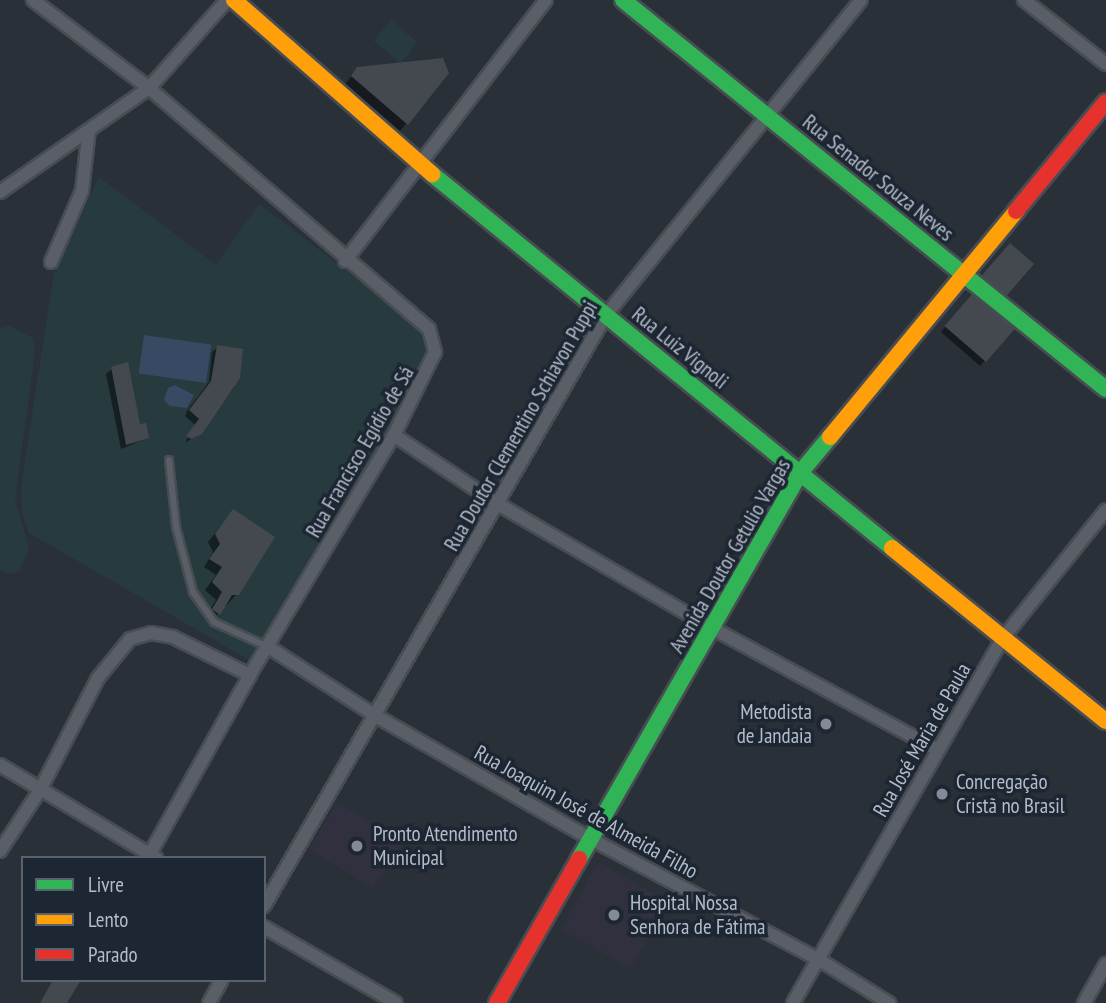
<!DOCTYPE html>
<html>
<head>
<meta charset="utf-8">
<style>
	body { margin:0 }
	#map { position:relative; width:1106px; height:1003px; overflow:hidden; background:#2a3038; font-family:"PT Sans Narrow",sans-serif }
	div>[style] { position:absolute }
	.medical>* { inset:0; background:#31303e; transform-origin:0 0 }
	.green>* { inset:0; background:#273a3e; transform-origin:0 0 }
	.water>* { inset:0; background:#384963; transform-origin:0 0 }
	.shadow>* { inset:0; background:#0007 }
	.building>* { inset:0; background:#444950; transform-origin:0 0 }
	.roads { filter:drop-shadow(2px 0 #484c53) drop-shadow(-2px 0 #484c53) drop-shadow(0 2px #484c53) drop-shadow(0 -2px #484c53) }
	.lane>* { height:6px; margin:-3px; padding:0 3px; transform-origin:3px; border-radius:3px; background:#5a5e66 }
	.street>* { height:12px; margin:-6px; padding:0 6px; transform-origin:6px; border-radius:6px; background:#5a5e66 }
	.fast>* { height:16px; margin:-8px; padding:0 8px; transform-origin:8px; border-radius:8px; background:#30b455 }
	.slow>* { height:16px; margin:-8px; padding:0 8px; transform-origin:8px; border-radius:8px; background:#ff9f0a }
	.jam>* { height:16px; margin:-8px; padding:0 8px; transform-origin:8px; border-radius:8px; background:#e5322d }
	.dots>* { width:19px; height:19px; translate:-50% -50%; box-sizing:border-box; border:4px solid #1d2633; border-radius:50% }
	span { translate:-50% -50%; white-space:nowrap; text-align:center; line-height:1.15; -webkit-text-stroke:7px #1d2633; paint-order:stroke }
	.street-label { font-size:21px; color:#b4bcc9 }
	.poi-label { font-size:21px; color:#b4bcc9 }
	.right { translate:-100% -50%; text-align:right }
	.left { translate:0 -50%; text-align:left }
	.legend { position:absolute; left:21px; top:856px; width:245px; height:126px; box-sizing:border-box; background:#1d2633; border:2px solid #59626f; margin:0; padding:9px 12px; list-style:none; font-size:21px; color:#b4bcc9 }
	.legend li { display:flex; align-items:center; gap:14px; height:35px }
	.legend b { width:35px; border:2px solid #59626f }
</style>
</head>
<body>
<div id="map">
	<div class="medical">
		<div style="left:338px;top:802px;width:76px;height:55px;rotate:32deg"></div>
		<div style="left:598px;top:862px;width:80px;height:77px;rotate:29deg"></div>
	</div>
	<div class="green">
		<div style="left:391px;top:20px;width:35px;height:27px;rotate:40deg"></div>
		<div style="clip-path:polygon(99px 177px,216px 265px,259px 204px,423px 328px,429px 353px,424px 372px,256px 664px,29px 533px,22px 512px,21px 486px,54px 273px)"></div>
		<div style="clip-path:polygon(10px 326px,33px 338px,35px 351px,15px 500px,29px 548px,20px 571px,8px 574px,0 570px,0 328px)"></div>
	</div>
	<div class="water">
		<div style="left:144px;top:335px;width:68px;height:39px;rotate:8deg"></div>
		<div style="clip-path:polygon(175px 385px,194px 395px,187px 408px,170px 406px,164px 400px,168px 388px)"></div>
	</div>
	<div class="shadow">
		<div style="clip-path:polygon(358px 69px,447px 73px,400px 131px,344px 85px)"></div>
		<div style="clip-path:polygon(969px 300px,985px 360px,980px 366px,941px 332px)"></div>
		<div style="clip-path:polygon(218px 347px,241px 351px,233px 389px,200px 433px,185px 443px,195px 425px,185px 416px,187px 411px,209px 382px,212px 352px)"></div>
		<div style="clip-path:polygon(112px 369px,147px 438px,121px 449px,106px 374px)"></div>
		<div style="clip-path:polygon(233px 511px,237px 594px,211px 621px,205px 617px,216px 600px,205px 590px,216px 575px,204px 567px,213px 552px,208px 542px)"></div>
	</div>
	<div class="building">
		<div style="clip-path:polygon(443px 58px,449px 73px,408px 125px,351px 76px,357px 67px)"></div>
		<div style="left:1010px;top:243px;width:32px;height:45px;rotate:41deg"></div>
		<div style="left:974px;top:292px;width:55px;height:45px;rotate:41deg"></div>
		<div style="clip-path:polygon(217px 345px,243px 349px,240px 378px,202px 434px,191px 439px,186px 436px,199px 419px,189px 410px,211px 381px)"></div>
		<div style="clip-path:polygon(128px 362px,140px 424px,146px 423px,149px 438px,126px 445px,111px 367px)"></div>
		<div style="clip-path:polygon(233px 509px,275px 537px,239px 595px,232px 595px,220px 615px,212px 609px,222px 592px,212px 582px,222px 567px,209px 559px,220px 544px,215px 534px)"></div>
		<div style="clip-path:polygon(53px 980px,81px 980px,67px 1003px,40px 1003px)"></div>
	</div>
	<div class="roads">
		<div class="lane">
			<div style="left:169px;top:460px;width:67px;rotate:84deg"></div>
			<div style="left:176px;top:527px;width:67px;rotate:75.3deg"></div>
			<div style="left:193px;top:592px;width:37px;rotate:55deg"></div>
			<div style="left:214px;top:622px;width:60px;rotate:24.8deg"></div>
		</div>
		<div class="street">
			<div style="left:33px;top:0;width:146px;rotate:37.2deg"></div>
			<div style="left:149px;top:88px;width:369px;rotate:40.7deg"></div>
			<div style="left:429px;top:329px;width:24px;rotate:75deg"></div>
			<div style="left:435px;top:352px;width:93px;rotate:116.3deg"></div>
			<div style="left:394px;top:435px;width:280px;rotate:121deg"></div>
			<div style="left:250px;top:675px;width:205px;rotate:119.2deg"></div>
			<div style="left:1024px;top:0;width:104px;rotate:38deg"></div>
			<div style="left:0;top:192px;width:182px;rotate:-34.9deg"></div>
			<div style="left:149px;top:88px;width:118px;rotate:-48.4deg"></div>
			<div style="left:345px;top:261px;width:329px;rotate:-52.4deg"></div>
			<div style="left:51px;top:262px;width:77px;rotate:-66.4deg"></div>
			<div style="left:82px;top:191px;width:61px;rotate:-83.5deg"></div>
			<div style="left:394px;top:435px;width:125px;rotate:33.6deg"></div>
			<div style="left:498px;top:504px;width:247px;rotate:30.1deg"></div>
			<div style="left:712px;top:628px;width:257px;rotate:28.4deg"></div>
			<div style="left:270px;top:648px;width:126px;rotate:32.7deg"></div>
			<div style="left:376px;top:716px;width:248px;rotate:29.8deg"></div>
			<div style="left:591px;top:839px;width:257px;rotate:27.9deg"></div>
			<div style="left:818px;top:959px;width:84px;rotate:31.8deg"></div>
			<div style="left:0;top:765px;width:182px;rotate:30.8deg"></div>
			<div style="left:0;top:851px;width:73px;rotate:-56.7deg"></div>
			<div style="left:40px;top:790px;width:126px;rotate:-62.6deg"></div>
			<div style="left:98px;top:678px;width:50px;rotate:-50.6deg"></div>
			<div style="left:130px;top:639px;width:22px;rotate:-16deg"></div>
			<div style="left:151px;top:633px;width:22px;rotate:10deg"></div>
			<div style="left:173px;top:637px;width:86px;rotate:26.3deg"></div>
			<div style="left:264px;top:906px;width:683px;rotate:-59.94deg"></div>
			<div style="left:606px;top:315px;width:405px;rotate:-51deg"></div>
			<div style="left:264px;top:927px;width:152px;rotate:29.9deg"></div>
			<div style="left:209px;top:1003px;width:26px;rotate:-61deg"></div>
			<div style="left:793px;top:1003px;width:421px;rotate:-60.1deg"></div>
			<div style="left:1003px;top:638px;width:164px;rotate:-51.2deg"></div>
			<div style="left:1084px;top:1003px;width:45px;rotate:-60.6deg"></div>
		</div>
		<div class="fast">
			<div style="left:623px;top:0;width:620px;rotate:38.85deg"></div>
			<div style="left:432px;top:174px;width:593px;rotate:39.11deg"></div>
			<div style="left:579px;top:859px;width:445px;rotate:-60.2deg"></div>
			<div style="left:800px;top:473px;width:47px;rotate:-50.2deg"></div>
		</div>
		<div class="slow">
			<div style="left:234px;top:0;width:264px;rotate:41.3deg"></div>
			<div style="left:830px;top:437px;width:293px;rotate:-50.5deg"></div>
			<div style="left:892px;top:548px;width:275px;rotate:39deg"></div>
		</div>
		<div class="jam">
			<div style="left:1016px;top:211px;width:141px;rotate:-50.5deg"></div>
			<div style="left:497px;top:1003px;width:166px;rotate:-60.3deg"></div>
		</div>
	</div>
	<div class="dots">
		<div style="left:826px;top:724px;background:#848b96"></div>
		<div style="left:942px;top:794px;background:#848b96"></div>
		<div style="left:357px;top:846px;background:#848b96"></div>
		<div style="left:614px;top:915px;background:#848b96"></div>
	</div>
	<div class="street-label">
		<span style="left:878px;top:178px;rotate:39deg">Rua Senador Souza Neves</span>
		<span style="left:680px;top:348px;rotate:39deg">Rua Luiz Vignoli</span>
		<span style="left:521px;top:426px;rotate:-60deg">Rua Doutor Clementino Schiavon Puppi</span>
		<span style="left:360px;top:452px;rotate:-60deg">Rua Francisco Egídio de Sá</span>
		<span style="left:730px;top:556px;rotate:-60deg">Avenida Doutor Getulio Vargas</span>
		<span style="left:922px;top:740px;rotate:-60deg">Rua José Maria de Paula</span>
		<span style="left:586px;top:812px;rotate:29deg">Rua Joaquim José de Almeida Filho</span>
	</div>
	<div class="poi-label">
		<span class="right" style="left:812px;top:724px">Metodista<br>de Jandaia</span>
		<span class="left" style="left:956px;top:794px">Concregação<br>Cristã no Brasil</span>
		<span class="left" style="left:373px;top:846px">Pronto Atendimento<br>Municipal</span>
		<span class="left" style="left:630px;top:915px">Hospital Nossa<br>Senhora de Fátima</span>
	</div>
	<ul class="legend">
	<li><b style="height:9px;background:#30b455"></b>Livre</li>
	<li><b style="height:9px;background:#ff9f0a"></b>Lento</li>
	<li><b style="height:9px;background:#e5322d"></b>Parado</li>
	</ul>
</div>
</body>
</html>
